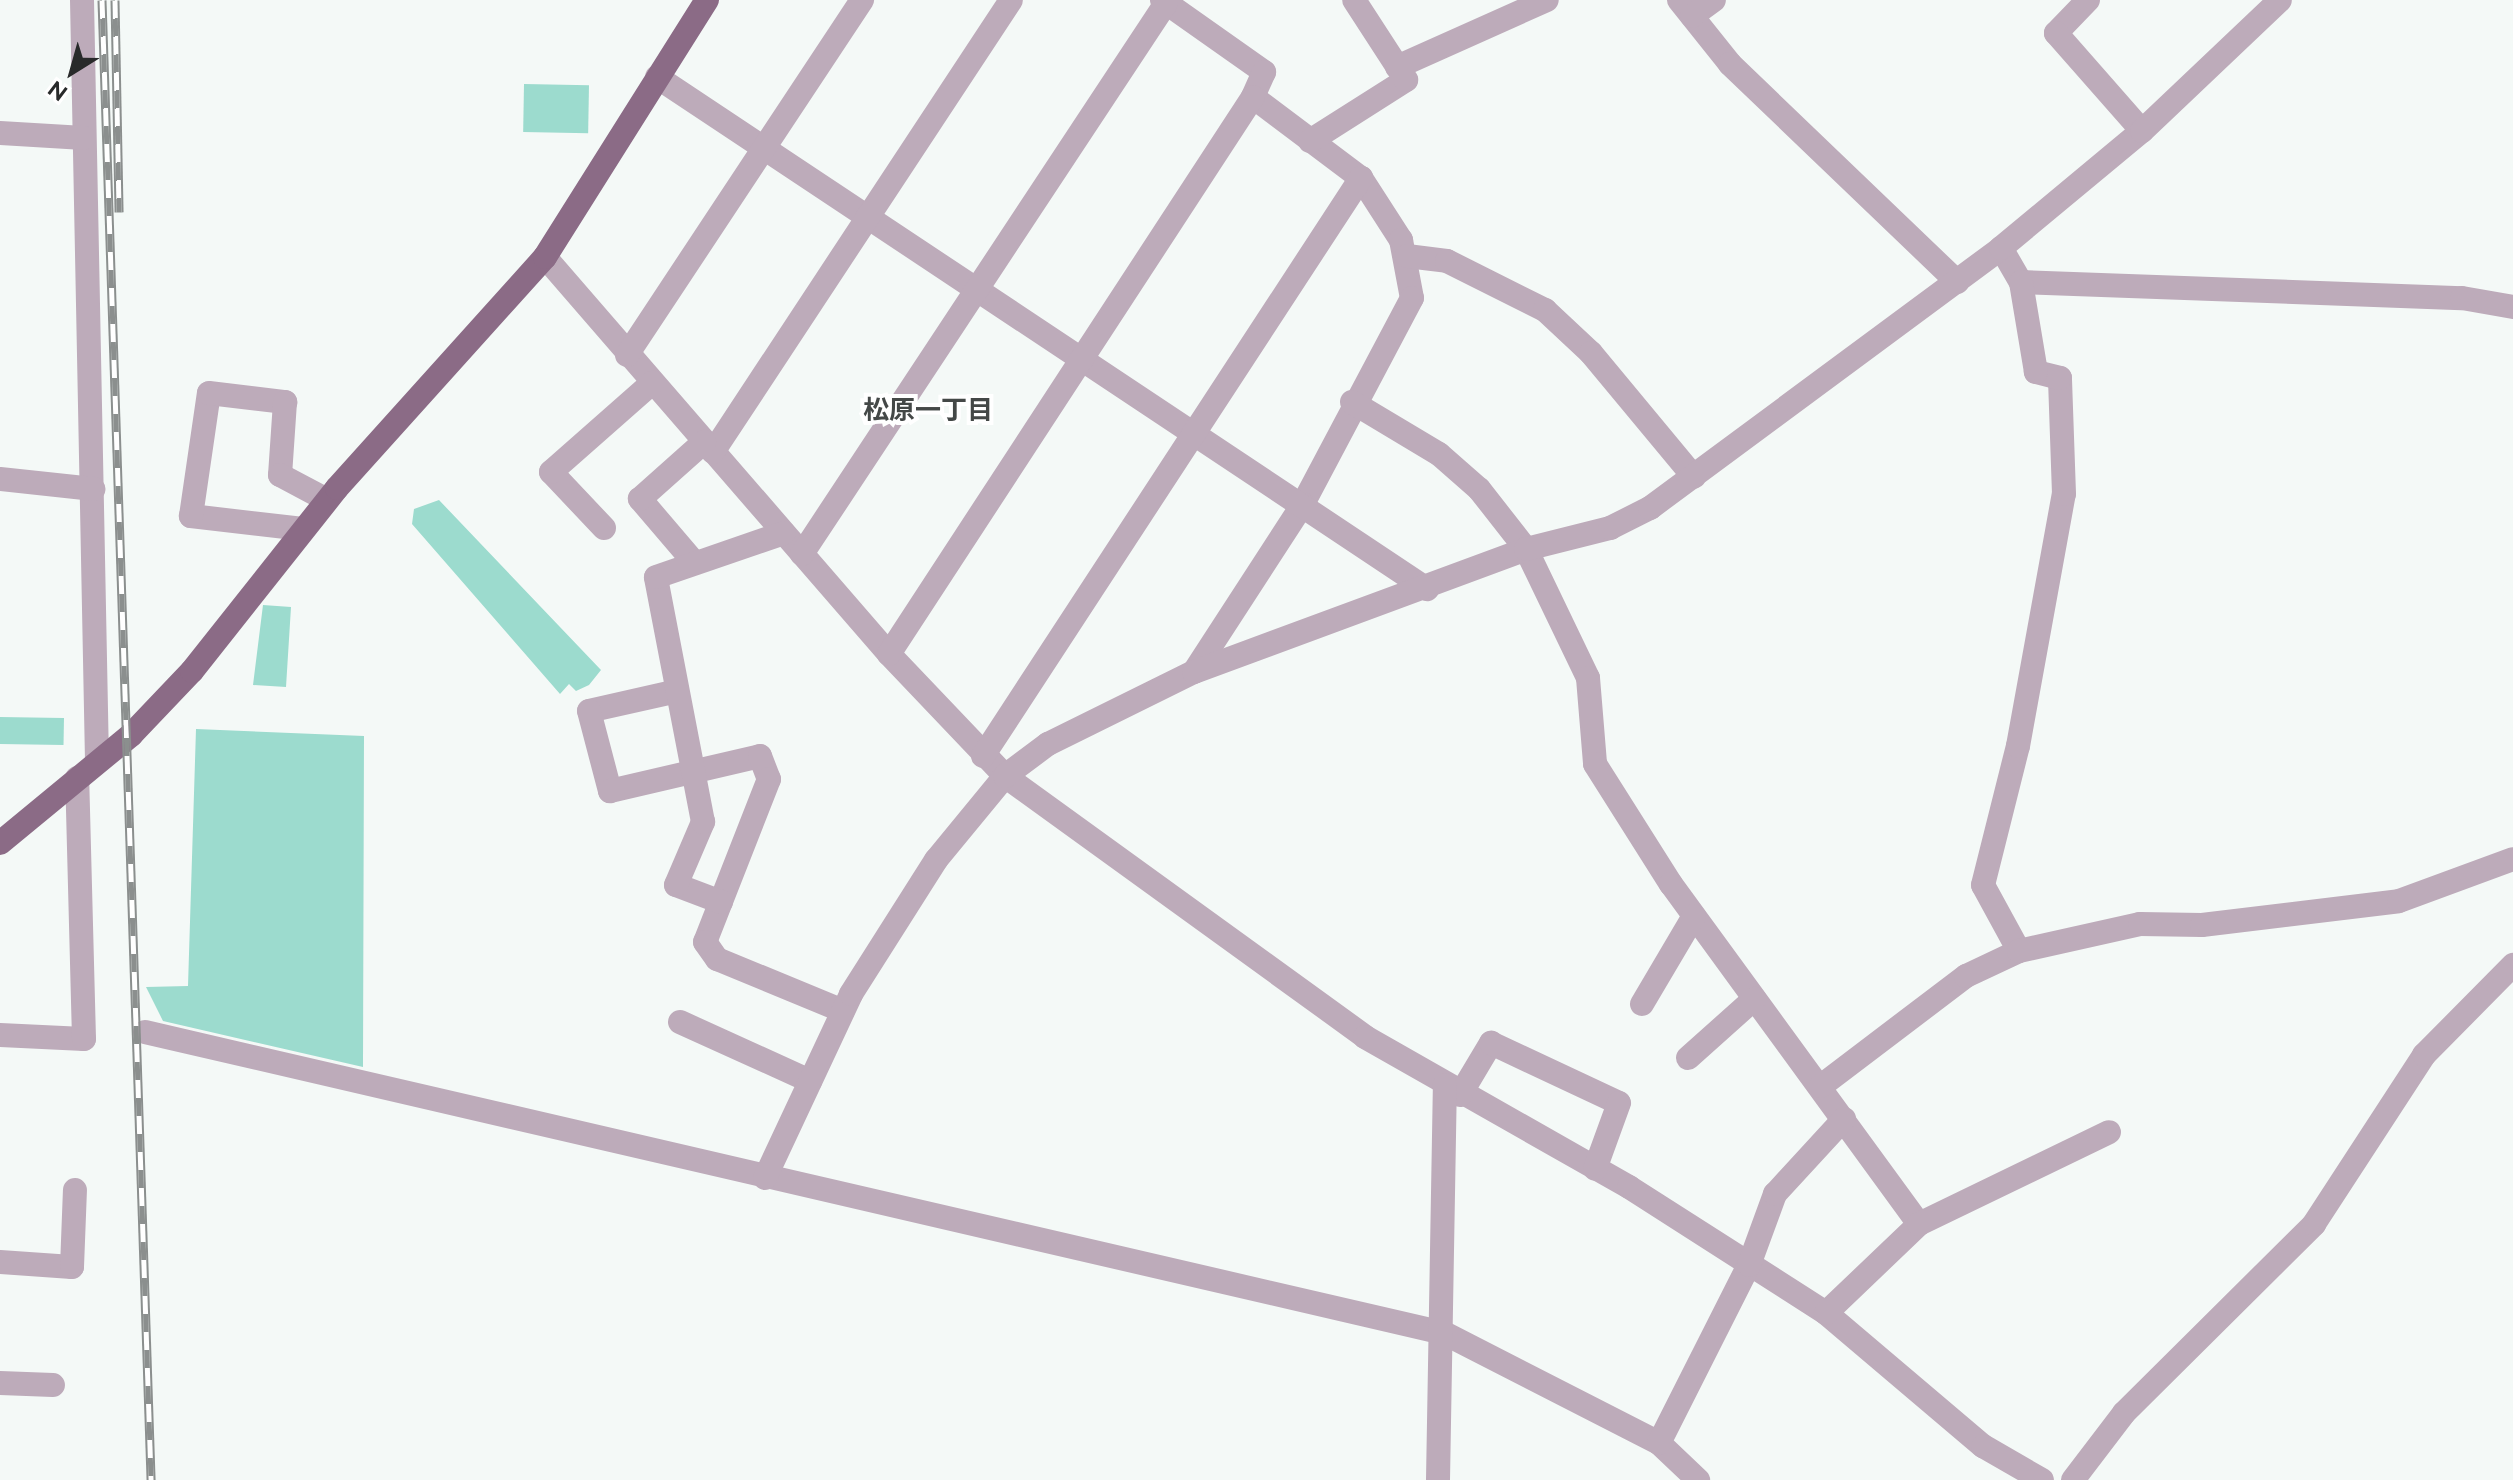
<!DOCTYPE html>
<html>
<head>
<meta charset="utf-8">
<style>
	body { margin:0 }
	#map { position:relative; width:2513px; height:1480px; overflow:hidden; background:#f4f9f7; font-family:Raleway,"Noto Sans JP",sans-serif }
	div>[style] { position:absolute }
	.building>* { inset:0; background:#9cdbce; transform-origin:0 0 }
	.minor>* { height:24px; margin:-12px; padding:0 12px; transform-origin:12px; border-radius:12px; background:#bdabba }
	.major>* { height:24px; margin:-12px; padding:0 12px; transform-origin:12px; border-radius:12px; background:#8b6b86 }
	.rail>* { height:9px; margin-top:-4.5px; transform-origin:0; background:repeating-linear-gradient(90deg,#fff 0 18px,#8b8f8e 0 36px); box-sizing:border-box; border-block:2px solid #8b8f8e }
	span { translate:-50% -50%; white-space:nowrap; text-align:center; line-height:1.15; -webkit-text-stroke:8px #fff; paint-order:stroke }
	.neighbourhood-label { font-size:26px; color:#444847; font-weight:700 }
	.north { position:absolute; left:32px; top:32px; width:80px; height:80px; -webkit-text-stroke:6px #fff; paint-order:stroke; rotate:217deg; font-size:22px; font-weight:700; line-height:32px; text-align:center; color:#282a2a }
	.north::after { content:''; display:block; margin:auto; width:28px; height:36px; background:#282a2a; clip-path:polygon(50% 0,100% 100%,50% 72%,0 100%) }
</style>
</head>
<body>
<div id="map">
	<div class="building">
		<div style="left:524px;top:84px;width:65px;height:48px;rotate:1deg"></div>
		<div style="clip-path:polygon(439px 500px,601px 670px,589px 685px,576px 691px,569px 684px,560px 694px,412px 524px,414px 509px)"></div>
		<div style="clip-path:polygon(263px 605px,291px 607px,286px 687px,253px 685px)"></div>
		<div style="left:0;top:717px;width:64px;height:27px;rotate:1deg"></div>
		<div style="clip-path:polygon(196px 729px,364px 736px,363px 1067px,163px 1021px,146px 987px,188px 986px)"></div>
	</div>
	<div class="minor">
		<div style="left:82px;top:0;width:762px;rotate:88.87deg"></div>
		<div style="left:1162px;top:0;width:125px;rotate:35.2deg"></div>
		<div style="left:1264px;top:72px;width:27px;rotate:114deg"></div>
		<div style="left:1253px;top:97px;width:135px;rotate:36.9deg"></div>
		<div style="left:1361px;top:178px;width:74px;rotate:57.2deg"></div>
		<div style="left:1401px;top:240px;width:59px;rotate:79.3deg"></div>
		<div style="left:1412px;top:298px;width:233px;rotate:117.9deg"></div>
		<div style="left:1303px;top:504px;width:200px;rotate:123deg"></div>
		<div style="left:1679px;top:0;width:82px;rotate:51.4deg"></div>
		<div style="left:1730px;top:64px;width:315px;rotate:43.8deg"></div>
		<div style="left:2088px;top:0;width:46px;rotate:134.1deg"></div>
		<div style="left:2056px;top:33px;width:130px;rotate:48.7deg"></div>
		<div style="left:1692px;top:16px;width:27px;rotate:-36deg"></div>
		<div style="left:1397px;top:67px;width:164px;rotate:-24.1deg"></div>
		<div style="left:657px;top:77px;width:925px;rotate:33.62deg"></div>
		<div style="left:0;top:133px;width:84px;rotate:3.4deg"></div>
		<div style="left:1310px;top:141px;width:114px;rotate:-32.4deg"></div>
		<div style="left:1406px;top:80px;width:95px;rotate:-123deg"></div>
		<div style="left:2001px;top:248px;width:39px;rotate:60deg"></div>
		<div style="left:2021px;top:282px;width:441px;rotate:2.1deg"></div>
		<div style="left:2462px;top:298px;width:52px;rotate:10deg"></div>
		<div style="left:1407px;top:256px;width:40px;rotate:7.1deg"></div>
		<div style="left:1447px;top:261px;width:110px;rotate:26.6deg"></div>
		<div style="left:1545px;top:310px;width:63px;rotate:43.1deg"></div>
		<div style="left:1591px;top:353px;width:161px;rotate:50.3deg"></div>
		<div style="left:545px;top:257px;width:525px;rotate:49.09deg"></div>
		<div style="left:889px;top:654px;width:168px;rotate:46.4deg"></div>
		<div style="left:1005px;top:776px;width:445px;rotate:35.9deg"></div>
		<div style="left:1365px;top:1037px;width:304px;rotate:29.6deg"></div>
		<div style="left:1629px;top:1187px;width:234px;rotate:32.6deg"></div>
		<div style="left:1826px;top:1313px;width:206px;rotate:40.3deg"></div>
		<div style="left:1983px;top:1446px;width:68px;rotate:30deg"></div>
		<div style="left:627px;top:355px;width:426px;rotate:-56.5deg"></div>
		<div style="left:1352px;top:402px;width:101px;rotate:30.9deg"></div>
		<div style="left:1439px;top:454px;width:53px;rotate:41.2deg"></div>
		<div style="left:1479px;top:489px;width:76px;rotate:51.9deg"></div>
		<div style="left:1526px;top:549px;width:143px;rotate:64.3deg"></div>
		<div style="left:1588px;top:678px;width:86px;rotate:85.3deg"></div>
		<div style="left:1595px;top:764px;width:142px;rotate:57.7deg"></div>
		<div style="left:1671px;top:884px;width:421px;rotate:53.9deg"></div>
		<div style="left:713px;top:452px;width:541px;rotate:-56.6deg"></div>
		<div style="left:0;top:479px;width:94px;rotate:6.1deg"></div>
		<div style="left:604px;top:528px;width:77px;rotate:-133.4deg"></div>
		<div style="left:551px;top:472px;width:135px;rotate:-41.4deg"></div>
		<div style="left:303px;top:529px;width:113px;rotate:-173.4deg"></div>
		<div style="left:191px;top:516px;width:124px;rotate:-81.7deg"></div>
		<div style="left:209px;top:393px;width:77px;rotate:6.8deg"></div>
		<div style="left:285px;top:402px;width:73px;rotate:93.9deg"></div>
		<div style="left:280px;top:475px;width:53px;rotate:28deg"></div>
		<div style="left:802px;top:554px;width:660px;rotate:-56.55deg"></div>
		<div style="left:693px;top:561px;width:82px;rotate:-130.5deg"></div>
		<div style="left:640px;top:499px;width:86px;rotate:-41.7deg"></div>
		<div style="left:889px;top:654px;width:665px;rotate:-56.84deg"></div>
		<div style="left:673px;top:692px;width:86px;rotate:167.3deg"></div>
		<div style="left:589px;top:711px;width:83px;rotate:75.3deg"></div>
		<div style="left:610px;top:791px;width:154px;rotate:-13.1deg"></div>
		<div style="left:760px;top:756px;width:25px;rotate:69deg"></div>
		<div style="left:769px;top:779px;width:175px;rotate:111.4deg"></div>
		<div style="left:705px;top:942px;width:21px;rotate:55deg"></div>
		<div style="left:717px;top:959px;width:136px;rotate:22.4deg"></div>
		<div style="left:983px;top:756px;width:691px;rotate:-56.82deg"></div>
		<div style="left:721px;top:902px;width:48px;rotate:-159.3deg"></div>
		<div style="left:676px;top:885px;width:69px;rotate:-66.8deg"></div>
		<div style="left:703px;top:822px;width:249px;rotate:-100.9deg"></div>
		<div style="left:656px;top:577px;width:135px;rotate:-19deg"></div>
		<div style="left:2019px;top:951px;width:75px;rotate:-118.6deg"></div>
		<div style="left:1983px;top:885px;width:143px;rotate:-75.9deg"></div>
		<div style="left:2018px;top:746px;width:256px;rotate:-79.7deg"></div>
		<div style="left:2064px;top:494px;width:116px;rotate:-92deg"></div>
		<div style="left:2060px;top:378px;width:25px;rotate:-166deg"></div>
		<div style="left:2036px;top:372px;width:91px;rotate:-99.5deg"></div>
		<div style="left:1642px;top:1004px;width:102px;rotate:-59.4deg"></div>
		<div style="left:680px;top:1022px;width:143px;rotate:24.4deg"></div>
		<div style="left:145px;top:1032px;width:1333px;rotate:13.05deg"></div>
		<div style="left:1444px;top:1333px;width:242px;rotate:27.1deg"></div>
		<div style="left:1659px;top:1443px;width:54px;rotate:43.5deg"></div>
		<div style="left:0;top:1035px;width:84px;rotate:2.7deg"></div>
		<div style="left:84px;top:1039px;width:261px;rotate:-91.5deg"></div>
		<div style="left:1688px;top:1058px;width:89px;rotate:-41.8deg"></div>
		<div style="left:1821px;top:1086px;width:182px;rotate:-37.2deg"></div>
		<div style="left:1966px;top:976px;width:59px;rotate:-25.3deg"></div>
		<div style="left:2019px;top:951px;width:124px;rotate:-12.6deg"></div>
		<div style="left:2140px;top:924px;width:62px;rotate:0.9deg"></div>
		<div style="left:2202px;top:925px;width:198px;rotate:-6.9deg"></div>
		<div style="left:2399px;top:901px;width:121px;rotate:-20.2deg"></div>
		<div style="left:1460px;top:1095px;width:61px;rotate:-59.2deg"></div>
		<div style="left:1491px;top:1043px;width:141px;rotate:25.1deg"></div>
		<div style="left:1619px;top:1103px;width:70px;rotate:110deg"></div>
		<div style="left:765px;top:1178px;width:203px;rotate:-64.9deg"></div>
		<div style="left:851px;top:994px;width:159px;rotate:-57.6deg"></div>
		<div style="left:936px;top:860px;width:109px;rotate:-50.6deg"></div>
		<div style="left:1005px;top:776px;width:54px;rotate:-36.7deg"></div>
		<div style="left:1048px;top:744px;width:163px;rotate:-26.3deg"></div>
		<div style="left:1194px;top:672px;width:354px;rotate:-20.3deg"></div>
		<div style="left:1526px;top:549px;width:87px;rotate:-14deg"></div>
		<div style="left:1610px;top:528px;width:45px;rotate:-26.6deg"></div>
		<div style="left:1650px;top:508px;width:437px;rotate:-36.5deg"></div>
		<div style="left:2001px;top:248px;width:183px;rotate:-39.7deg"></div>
		<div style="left:2142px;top:131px;width:190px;rotate:-43.5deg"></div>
		<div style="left:0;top:1262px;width:72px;rotate:4deg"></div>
		<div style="left:72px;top:1267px;width:77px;rotate:-87.8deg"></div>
		<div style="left:1826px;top:1313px;width:129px;rotate:-43.7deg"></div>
		<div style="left:1919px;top:1224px;width:211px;rotate:-25.8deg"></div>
		<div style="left:0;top:1383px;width:53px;rotate:2.2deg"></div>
		<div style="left:1659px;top:1443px;width:199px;rotate:-63.2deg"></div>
		<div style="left:1749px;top:1265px;width:76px;rotate:-69.9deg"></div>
		<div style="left:1775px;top:1194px;width:102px;rotate:-47.4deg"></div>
		<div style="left:1438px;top:1480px;width:395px;rotate:-89deg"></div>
		<div style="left:2073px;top:1480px;width:84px;rotate:-52.7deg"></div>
		<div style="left:2124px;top:1413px;width:268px;rotate:-44.8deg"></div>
		<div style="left:2314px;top:1224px;width:202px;rotate:-56.9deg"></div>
		<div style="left:2424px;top:1055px;width:127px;rotate:-45.3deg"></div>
	</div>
	<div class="major">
		<div style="left:0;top:843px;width:170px;rotate:-39.5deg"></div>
		<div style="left:131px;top:735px;width:88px;rotate:-46.4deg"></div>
		<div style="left:192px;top:671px;width:233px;rotate:-51.6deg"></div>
		<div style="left:337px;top:488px;width:311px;rotate:-48deg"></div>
		<div style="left:545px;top:257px;width:304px;rotate:-57.8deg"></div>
	</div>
	<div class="rail">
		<div style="left:102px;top:0;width:1481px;rotate:88.1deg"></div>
		<div style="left:115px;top:0;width:212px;rotate:88.9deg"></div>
	</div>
	<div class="neighbourhood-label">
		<span style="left:928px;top:411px">松原一丁目</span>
	</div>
	<div class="north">N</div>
</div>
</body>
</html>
